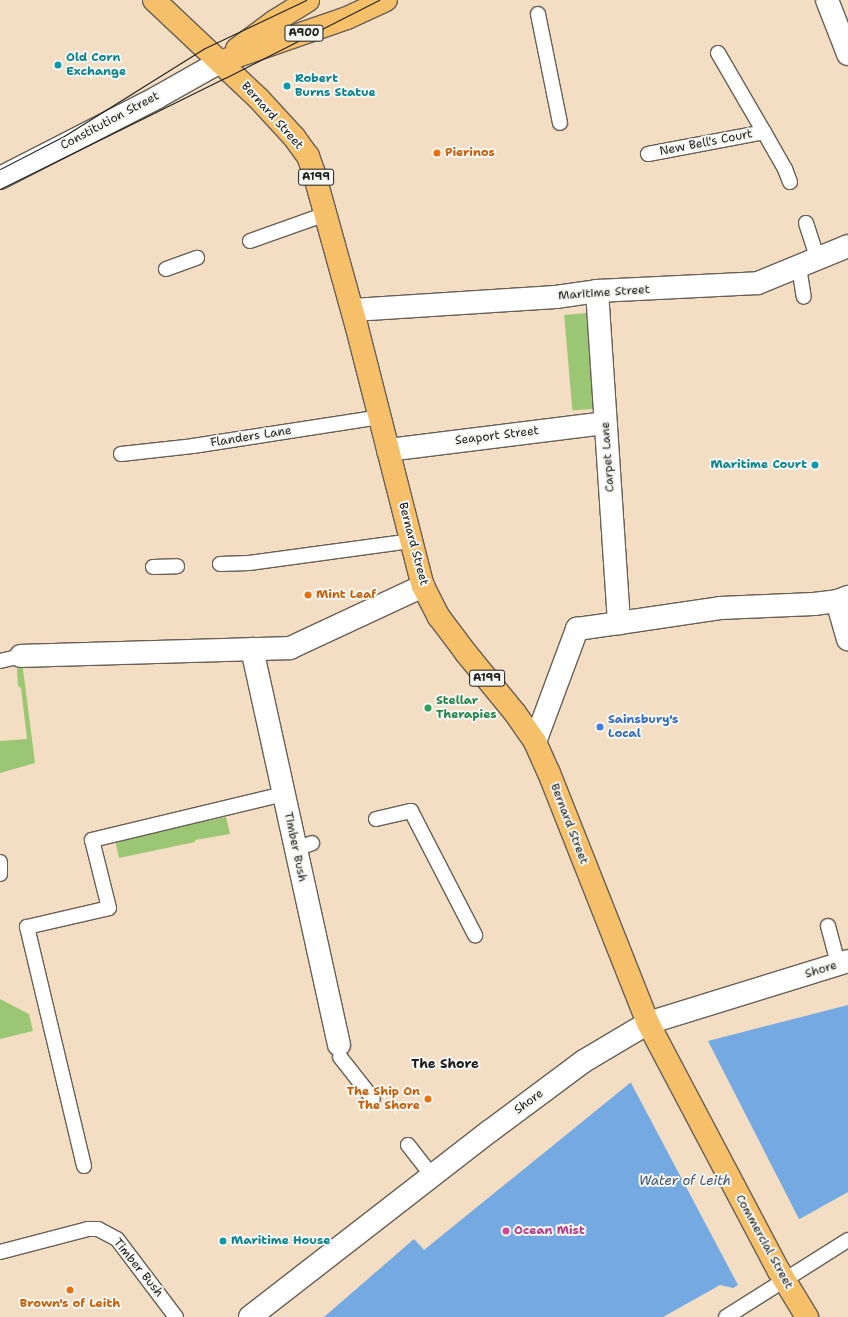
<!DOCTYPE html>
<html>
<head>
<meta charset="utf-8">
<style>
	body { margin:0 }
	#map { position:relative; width:848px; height:1317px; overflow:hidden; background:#f3dec3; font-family:"Shantell Sans",sans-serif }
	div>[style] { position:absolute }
	.green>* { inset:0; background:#9bc674; transform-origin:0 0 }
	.water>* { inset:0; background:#75a9e2 }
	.pier>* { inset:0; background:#f3dec3 }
	.roads { filter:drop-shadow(1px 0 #676056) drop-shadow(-1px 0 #676056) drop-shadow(0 1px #676056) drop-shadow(0 -1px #676056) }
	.lane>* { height:14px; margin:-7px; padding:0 7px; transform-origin:7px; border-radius:7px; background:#fff }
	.street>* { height:22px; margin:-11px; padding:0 11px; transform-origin:11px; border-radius:11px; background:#fff }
	.primary>* { height:22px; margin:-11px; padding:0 11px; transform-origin:11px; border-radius:11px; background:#f6c06b }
	.tram>* { height:1px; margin:-0.5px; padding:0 0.5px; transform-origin:0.5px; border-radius:0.5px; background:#1c1c1c }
	.dots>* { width:11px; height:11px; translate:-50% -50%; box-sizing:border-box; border:2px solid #f6f6f2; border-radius:50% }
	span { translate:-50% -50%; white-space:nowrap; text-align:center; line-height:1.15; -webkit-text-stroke:4px #f6f6f2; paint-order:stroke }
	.shield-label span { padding:1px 3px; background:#f6f6f2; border:1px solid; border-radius:3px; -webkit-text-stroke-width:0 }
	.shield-label { font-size:11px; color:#1c1c1c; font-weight:700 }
	.culture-label { font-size:12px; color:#0d838f; font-weight:700 }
	.left { translate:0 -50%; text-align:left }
	.right { translate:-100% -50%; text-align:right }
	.street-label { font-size:12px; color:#1c1c1c }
	.food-label { font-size:12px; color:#c56008; font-weight:700 }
	.leisure-label { font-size:12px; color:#27864d; font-weight:700 }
	.shop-label { font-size:12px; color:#366cbe; font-weight:700 }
	.hotel-label { font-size:12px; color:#b23c85; font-weight:700 }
	.neighbourhood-label { font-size:13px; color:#1c1c1c; font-weight:700 }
	.water-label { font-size:13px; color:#40546b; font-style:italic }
</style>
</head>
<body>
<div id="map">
	<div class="green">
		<div style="left:586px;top:313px;width:96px;height:22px;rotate:85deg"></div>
		<div style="clip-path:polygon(19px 667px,23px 667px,23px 669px,35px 763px,0 773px,0 741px,27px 739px,21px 688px,18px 686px,17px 670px)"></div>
		<div style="clip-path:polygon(226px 817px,230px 834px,195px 840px,195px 842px,119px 858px,115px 840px)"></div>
		<div style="clip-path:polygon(0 999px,29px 1014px,33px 1031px,0 1039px)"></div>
	</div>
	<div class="water">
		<div style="clip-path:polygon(848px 1005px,848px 1192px,796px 1221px,743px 1282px,733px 1288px,720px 1285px,663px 1317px,324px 1317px,414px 1239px,424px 1250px,630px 1083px,708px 1041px)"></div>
	</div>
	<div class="pier">
		<div style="clip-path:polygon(707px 1039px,800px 1221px,739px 1287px,630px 1081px)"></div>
	</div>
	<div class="roads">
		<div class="lane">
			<div style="left:538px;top:14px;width:111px;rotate:78.6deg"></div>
			<div style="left:718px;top:53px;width:91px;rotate:59.8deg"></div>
			<div style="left:764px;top:132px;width:43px;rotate:60.4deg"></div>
			<div style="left:785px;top:169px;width:14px;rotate:69deg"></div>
			<div style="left:648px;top:154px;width:118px;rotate:-10.7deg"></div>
			<div style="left:806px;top:223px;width:38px;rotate:72deg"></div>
			<div style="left:250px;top:241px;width:81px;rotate:-19.6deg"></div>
			<div style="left:799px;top:267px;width:30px;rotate:81deg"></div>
			<div style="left:166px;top:269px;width:33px;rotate:-20deg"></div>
			<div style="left:121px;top:454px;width:72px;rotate:-6.3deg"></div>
			<div style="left:193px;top:446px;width:189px;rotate:-8.8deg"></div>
			<div style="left:220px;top:564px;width:29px;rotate:-2deg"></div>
			<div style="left:249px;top:563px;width:163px;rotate:-7.7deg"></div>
			<div style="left:153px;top:567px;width:24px;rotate:-2deg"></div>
			<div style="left:0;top:661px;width:22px;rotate:-13deg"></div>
			<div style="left:376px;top:819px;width:36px;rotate:-13deg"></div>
			<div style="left:411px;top:811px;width:140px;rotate:62.7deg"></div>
			<div style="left:295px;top:849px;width:18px;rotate:-19deg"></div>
			<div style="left:0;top:862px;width:12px;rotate:90deg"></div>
			<div style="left:828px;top:926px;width:39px;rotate:75deg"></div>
			<div style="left:340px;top:1057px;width:53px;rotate:51.8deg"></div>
			<div style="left:408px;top:1145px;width:39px;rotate:52deg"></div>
			<div style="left:84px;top:1166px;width:246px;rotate:-103.4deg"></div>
			<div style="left:27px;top:927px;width:84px;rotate:-13deg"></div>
			<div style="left:109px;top:908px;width:70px;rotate:-104deg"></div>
			<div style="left:92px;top:840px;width:196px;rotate:-13.5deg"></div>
			<div style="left:0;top:1252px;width:91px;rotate:-14.6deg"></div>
			<div style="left:88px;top:1229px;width:10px"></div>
			<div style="left:98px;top:1229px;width:21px;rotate:28deg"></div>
			<div style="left:117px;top:1239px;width:98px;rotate:52.9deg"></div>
			<div style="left:726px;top:1317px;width:144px;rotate:-32.3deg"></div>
		</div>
		<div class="street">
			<div style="left:827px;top:0;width:58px;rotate:68.7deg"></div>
			<div style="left:0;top:178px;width:175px;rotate:-27.1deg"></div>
			<div style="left:156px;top:98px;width:73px;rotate:-29.4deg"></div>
			<div style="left:597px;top:291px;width:333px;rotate:86.2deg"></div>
			<div style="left:619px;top:623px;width:102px;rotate:-8.4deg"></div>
			<div style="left:720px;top:608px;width:94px;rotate:-2.4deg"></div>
			<div style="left:814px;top:604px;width:23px;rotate:-7deg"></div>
			<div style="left:837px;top:601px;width:12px;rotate:-20deg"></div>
			<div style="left:353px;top:310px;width:203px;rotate:-3.7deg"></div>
			<div style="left:556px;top:297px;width:41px;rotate:-8.3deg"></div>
			<div style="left:597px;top:291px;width:161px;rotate:-2.8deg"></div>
			<div style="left:758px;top:283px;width:97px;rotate:-22.3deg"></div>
			<div style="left:388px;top:450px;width:219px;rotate:-7.1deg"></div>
			<div style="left:837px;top:601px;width:40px;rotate:74deg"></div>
			<div style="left:252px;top:649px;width:405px;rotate:77.6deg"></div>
			<div style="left:21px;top:656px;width:269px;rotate:-1.7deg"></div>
			<div style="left:290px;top:648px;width:147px;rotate:-25deg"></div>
			<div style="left:535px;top:742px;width:121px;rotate:-69.6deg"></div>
			<div style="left:577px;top:629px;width:42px;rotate:-8.1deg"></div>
			<div style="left:250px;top:1317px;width:304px;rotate:-37.8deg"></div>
			<div style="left:490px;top:1131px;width:117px;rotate:-36.7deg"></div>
			<div style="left:584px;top:1061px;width:74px;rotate:-30.7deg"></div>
			<div style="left:648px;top:1023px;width:209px;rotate:-17.2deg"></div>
		</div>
		<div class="primary">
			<div style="left:154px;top:0;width:144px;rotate:43.3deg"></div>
			<div style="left:259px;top:99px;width:52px;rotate:47.4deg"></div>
			<div style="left:294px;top:137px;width:24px;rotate:54deg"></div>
			<div style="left:308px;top:156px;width:18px;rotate:71deg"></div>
			<div style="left:314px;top:173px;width:157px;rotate:74.5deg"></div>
			<div style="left:356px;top:324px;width:270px;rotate:75.7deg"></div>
			<div style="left:423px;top:586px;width:35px;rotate:63deg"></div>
			<div style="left:439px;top:617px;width:45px;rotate:53.1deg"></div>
			<div style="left:466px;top:653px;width:77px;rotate:50.8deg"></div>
			<div style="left:515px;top:713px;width:35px;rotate:55deg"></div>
			<div style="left:535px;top:742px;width:34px;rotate:66deg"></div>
			<div style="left:549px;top:773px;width:269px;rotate:68.4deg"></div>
			<div style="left:648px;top:1023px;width:280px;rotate:62.2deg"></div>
			<div style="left:779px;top:1271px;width:54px;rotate:58.7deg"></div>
			<div style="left:237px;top:49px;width:47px;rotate:-36.4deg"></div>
			<div style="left:275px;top:21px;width:39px;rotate:-32deg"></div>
			<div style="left:220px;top:62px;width:134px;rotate:-19.1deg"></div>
			<div style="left:347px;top:18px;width:43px;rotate:-24.8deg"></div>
		</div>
	</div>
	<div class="tram">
		<div style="left:0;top:169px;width:72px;rotate:-27.3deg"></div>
		<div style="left:64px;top:136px;width:166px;rotate:-32deg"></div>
		<div style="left:205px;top:48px;width:112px;rotate:-25.4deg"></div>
		<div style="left:0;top:189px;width:251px;rotate:-26.3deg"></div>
		<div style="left:225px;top:78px;width:173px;rotate:-26.9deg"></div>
	</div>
	<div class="dots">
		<div style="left:58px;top:65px;background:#0f9aa8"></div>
		<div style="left:287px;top:86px;background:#0f9aa8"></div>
		<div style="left:437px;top:153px;background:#e8710a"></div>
		<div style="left:815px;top:465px;background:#0f9aa8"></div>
		<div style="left:308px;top:595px;background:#e8710a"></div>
		<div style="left:428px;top:708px;background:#2e9e5b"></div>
		<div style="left:600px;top:727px;background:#3f7fe0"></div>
		<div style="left:428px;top:1099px;background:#e8710a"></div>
		<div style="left:506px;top:1231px;background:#d1479c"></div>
		<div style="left:223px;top:1241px;background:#0f9aa8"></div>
		<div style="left:70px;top:1290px;background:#e8710a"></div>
	</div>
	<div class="shield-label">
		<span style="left:304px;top:33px">A900</span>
		<span style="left:316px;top:177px">A199</span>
		<span style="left:487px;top:678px">A199</span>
	</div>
	<div class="culture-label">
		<span class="left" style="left:66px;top:65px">Old Corn<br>Exchange</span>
		<span class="left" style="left:295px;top:86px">Robert<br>Burns Statue</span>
		<span class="right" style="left:807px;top:465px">Maritime Court</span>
		<span class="left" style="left:231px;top:1241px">Maritime House</span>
	</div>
	<div class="street-label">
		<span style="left:272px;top:116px;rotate:48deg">Bernard Street</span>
		<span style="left:110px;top:121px;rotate:-28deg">Constitution Street</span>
		<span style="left:706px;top:143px;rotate:-11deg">New Bell's Court</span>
		<span style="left:604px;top:293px;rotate:-4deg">Maritime Street</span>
		<span style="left:497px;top:436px;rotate:-7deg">Seaport Street</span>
		<span style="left:251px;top:437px;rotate:-9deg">Flanders Lane</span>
		<span style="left:608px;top:457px;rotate:-94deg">Carpet Lane</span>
		<span style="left:413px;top:544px;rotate:75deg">Bernard Street</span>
		<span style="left:569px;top:824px;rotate:69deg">Bernard Street</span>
		<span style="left:295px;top:847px;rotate:78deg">Timber Bush</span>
		<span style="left:821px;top:970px;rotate:-17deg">Shore</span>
		<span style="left:529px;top:1102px;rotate:-37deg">Shore</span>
		<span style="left:764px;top:1242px;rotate:61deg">Commercial Street</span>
		<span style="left:138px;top:1268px;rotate:51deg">Timber Bush</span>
	</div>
	<div class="food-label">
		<span class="left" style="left:445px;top:153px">Pierinos</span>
		<span class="left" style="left:316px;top:595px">Mint Leaf</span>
		<span class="right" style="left:420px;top:1099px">The Ship On<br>The Shore</span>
		<span style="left:70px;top:1304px">Brown's of Leith</span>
	</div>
	<div class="leisure-label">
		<span class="left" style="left:436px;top:708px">Stellar<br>Therapies</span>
	</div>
	<div class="shop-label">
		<span class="left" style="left:608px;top:727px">Sainsbury's<br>Local</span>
	</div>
	<div class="hotel-label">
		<span class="left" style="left:514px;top:1231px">Ocean Mist</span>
	</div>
	<div class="neighbourhood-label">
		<span style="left:445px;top:1064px">The Shore</span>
	</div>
	<div class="water-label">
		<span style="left:685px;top:1181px">Water of Leith</span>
	</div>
</div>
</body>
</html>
